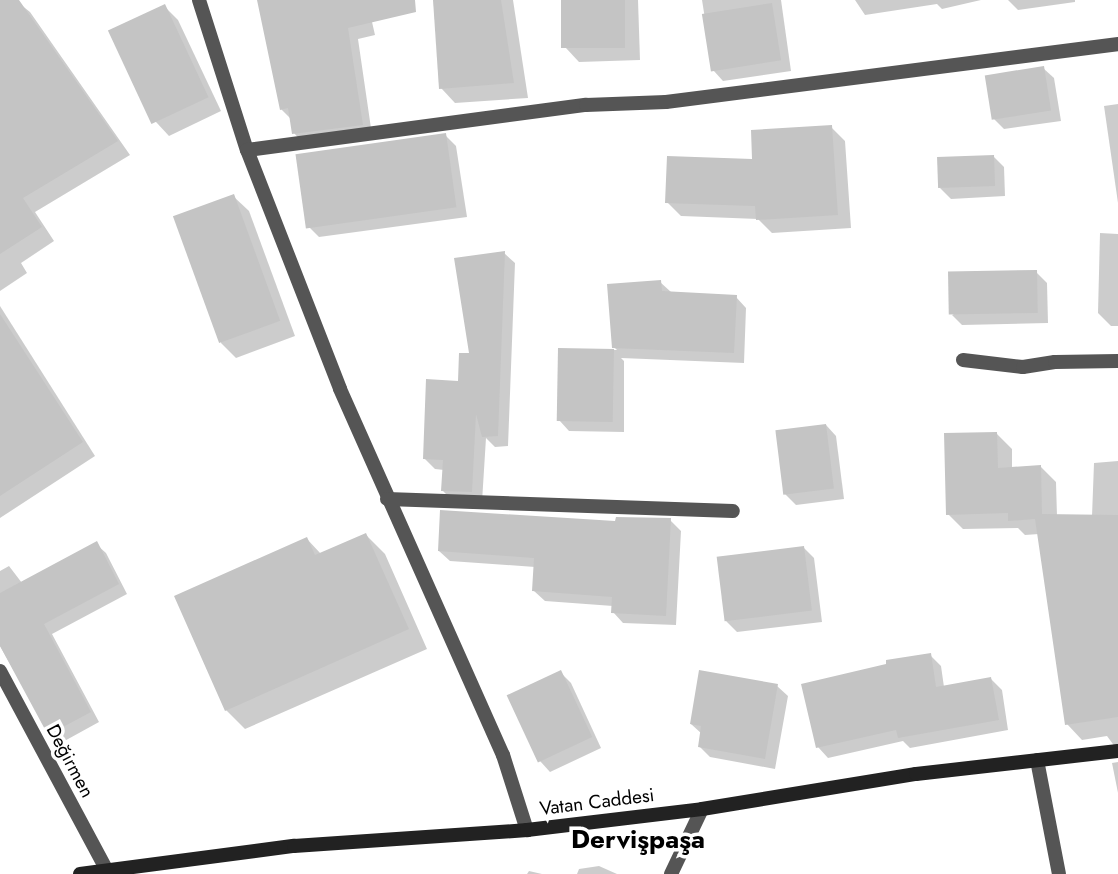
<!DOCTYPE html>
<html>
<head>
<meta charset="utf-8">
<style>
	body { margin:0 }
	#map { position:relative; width:1118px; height:874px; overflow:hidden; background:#fff; font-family:Jost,sans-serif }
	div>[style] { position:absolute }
	.shadow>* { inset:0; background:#0003 }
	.building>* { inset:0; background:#c4c4c4; transform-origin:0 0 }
	.street>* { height:14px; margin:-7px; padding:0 7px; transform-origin:7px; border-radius:7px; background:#555 }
	.secondary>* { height:14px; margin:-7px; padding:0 7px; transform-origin:7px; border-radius:7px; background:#222 }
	span { translate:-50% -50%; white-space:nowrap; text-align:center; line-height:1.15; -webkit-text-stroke:7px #fff; paint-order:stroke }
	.street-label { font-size:19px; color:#000 }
	.district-label { font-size:26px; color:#000; font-weight:700 }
</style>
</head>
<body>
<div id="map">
	<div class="shadow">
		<div style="clip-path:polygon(15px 0,30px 12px,130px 155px,35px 212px,54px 241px,21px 263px,27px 273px,0 291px,0 11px)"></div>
		<div style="clip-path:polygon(258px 0,367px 0,375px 35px,358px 39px,372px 135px,304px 144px,294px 133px,291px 119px,281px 109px)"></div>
		<div style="clip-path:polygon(434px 0,513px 0,528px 98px,455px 103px,441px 88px)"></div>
		<div style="clip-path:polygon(562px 0,638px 0,640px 60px,579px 62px,565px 47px)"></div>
		<div style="clip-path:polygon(702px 0,781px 0,791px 71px,723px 81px,713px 70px)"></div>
		<div style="clip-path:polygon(855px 0,981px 0,942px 9px,937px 4px,865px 15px)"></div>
		<div style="clip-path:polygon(1008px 0,1075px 0,1075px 2px,1018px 10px)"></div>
		<div style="clip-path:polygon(164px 6px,178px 20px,221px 111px,169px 136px,156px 122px,111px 32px)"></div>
		<div style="clip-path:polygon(1043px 68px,1054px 78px,1061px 121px,1004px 129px,994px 119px)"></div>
		<div style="clip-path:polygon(1118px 104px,1118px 203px,1104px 106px)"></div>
		<div style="clip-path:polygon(831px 127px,845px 141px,851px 228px,772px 233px,758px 219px,681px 216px,667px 202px)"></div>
		<div style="clip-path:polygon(445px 135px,456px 146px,467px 217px,319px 237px,308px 226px)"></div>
		<div style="clip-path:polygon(993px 156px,1004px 167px,1005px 196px,951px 199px,940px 188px)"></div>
		<div style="clip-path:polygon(233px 196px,249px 211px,295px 336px,236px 358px,221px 343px)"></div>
		<div style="clip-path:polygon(1100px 233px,1118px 234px,1118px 326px,1111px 326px,1098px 313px)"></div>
		<div style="clip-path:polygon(504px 253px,515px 263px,508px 446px,495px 447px,486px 438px,482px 502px,453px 501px,443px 491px,444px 470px,435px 469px,424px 458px,471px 355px)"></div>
		<div style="clip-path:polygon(1036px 272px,1047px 283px,1048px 323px,962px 325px,952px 315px)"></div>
		<div style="clip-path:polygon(660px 282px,671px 292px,736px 297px,746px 308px,744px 363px,621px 358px,624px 361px,624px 432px,569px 431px,559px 420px,560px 349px,617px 350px,614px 347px)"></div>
		<div style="clip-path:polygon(0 306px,95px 456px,0 518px)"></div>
		<div style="clip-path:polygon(826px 425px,836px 436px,844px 499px,796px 505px,785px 494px)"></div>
		<div style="clip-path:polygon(997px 434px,1012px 449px,1012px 469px,1041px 467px,1056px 482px,1057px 516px,1092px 516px,1094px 463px,1118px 461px,1118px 751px,1107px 736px,1082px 740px,1067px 724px,1039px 534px,1025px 535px,1018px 528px,963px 529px,948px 514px)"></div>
		<div style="clip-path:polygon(670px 520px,681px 531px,676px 625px,623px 623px,613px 612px,613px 606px,545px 601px,534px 591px,535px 567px,450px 561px,439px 551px,617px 523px)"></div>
		<div style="clip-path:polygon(366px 535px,385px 554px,427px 649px,245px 729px,226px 710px,307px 539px,321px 554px)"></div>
		<div style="clip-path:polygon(96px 544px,106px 553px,127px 594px,52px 634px,99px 722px,59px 744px,50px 734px,0 646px,0 571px,9px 566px,22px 583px)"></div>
		<div style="clip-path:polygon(804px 548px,814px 558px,822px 622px,737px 632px,726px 621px)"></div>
		<div style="clip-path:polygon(930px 655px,941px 666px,944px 687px,991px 679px,1002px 690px,1008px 730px,910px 748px,903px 741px,828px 758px,818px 747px)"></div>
		<div style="clip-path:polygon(560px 672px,571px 683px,601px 748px,550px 772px,540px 761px)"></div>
		<div style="clip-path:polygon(777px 686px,788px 696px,775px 769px,710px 757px,700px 747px,702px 734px,691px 724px)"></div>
		<div style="clip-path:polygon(1118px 762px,1118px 793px,1112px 763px)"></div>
		<div style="clip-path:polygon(599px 866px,617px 874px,577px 874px,579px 869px)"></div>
		<div style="clip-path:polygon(529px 871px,542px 874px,527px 874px)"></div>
	</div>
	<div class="building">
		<div style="clip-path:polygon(0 0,19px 0,118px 141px,23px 198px,42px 227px,0 254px)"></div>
		<div style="clip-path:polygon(257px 0,415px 0,416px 12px,348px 28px,363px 125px,292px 134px,288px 108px,280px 110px)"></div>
		<div style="clip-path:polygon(433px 0,501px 0,514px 83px,439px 89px)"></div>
		<div style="left:561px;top:0;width:64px;height:48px"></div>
		<div style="left:772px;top:3px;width:58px;height:71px;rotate:81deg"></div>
		<div style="left:165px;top:4px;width:103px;height:63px;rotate:65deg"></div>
		<div style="left:1044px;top:66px;width:45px;height:60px;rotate:81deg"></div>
		<div style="clip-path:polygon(832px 125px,838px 215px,756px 220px,755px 206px,665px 203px,667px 156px,752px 159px,751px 130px)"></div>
		<div style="left:446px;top:133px;width:75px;height:152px;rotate:82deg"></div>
		<div style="left:994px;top:155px;width:31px;height:57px;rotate:88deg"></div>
		<div style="left:234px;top:194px;width:135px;height:65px;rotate:70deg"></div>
		<div style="clip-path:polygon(505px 251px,498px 436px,482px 437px,476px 414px,472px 492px,441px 491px,443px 460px,423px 459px,426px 379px,458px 381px,459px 353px,469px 353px,454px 258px)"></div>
		<div style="left:1037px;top:270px;width:43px;height:89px;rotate:89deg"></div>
		<div style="clip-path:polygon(661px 280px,662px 291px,737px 295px,734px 353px,612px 348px,607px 284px)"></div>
		<div style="clip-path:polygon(0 314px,83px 442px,0 496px)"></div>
		<div style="left:558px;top:348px;width:56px;height:73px;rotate:1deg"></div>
		<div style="left:826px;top:424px;width:65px;height:51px;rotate:83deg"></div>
		<div style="clip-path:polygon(997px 432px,998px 468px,1041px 465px,1042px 514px,1118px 515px,1118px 717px,1065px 725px,1035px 519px,1008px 521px,1008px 513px,946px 515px,944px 433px)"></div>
		<div style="clip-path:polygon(440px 510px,615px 521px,616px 517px,671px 518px,666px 616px,611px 613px,612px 597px,532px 591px,534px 558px,438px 551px)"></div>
		<div style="clip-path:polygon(366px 533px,409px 629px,225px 711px,174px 596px,307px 537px,315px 555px)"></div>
		<div style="clip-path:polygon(97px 541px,119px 584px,44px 624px,91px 712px,48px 735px,0 646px,0 593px)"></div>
		<div style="left:804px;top:546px;width:65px;height:88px;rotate:83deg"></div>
		<div style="clip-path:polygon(931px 653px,936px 687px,991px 677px,999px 720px,898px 738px,896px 730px,816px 748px,801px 684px,886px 664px,886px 660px)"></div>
		<div style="left:561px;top:670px;width:74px;height:60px;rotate:65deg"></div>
		<div style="clip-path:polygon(699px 670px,778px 684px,765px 759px,698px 747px,701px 726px,690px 724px)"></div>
	</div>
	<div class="street">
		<div style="left:199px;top:0;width:157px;rotate:72.3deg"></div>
		<div style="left:247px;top:150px;width:256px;rotate:68.7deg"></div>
		<div style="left:340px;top:389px;width:401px;rotate:66deg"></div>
		<div style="left:503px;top:755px;width:79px;rotate:72.3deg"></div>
		<div style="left:247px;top:150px;width:342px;rotate:-7.6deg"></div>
		<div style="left:586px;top:105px;width:80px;rotate:-2.1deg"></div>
		<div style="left:666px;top:102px;width:456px;rotate:-7.3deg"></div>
		<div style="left:963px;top:360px;width:60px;rotate:6.7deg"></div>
		<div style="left:1023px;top:367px;width:32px;rotate:-9deg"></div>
		<div style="left:1055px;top:362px;width:63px;rotate:-0.9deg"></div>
		<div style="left:387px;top:499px;width:346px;rotate:2deg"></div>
		<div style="left:0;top:671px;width:230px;rotate:61.8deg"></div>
		<div style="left:1037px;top:760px;width:116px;rotate:79.1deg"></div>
		<div style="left:671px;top:874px;width:72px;rotate:-64.5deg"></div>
	</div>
	<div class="secondary">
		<div style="left:80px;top:874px;width:216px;rotate:-7.5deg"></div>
		<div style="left:294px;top:846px;width:234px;rotate:-3.9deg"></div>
		<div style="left:527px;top:830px;width:176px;rotate:-6.8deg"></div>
		<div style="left:702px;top:809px;width:217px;rotate:-9.3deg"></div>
		<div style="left:916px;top:774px;width:203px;rotate:-6.5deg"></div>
	</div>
	<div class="street-label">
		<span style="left:70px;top:761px;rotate:62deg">Değirmen</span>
		<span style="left:597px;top:802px;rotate:-7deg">Vatan Caddesi</span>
	</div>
	<div class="district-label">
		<span style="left:638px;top:840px">Dervişpaşa</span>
	</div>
</div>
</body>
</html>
